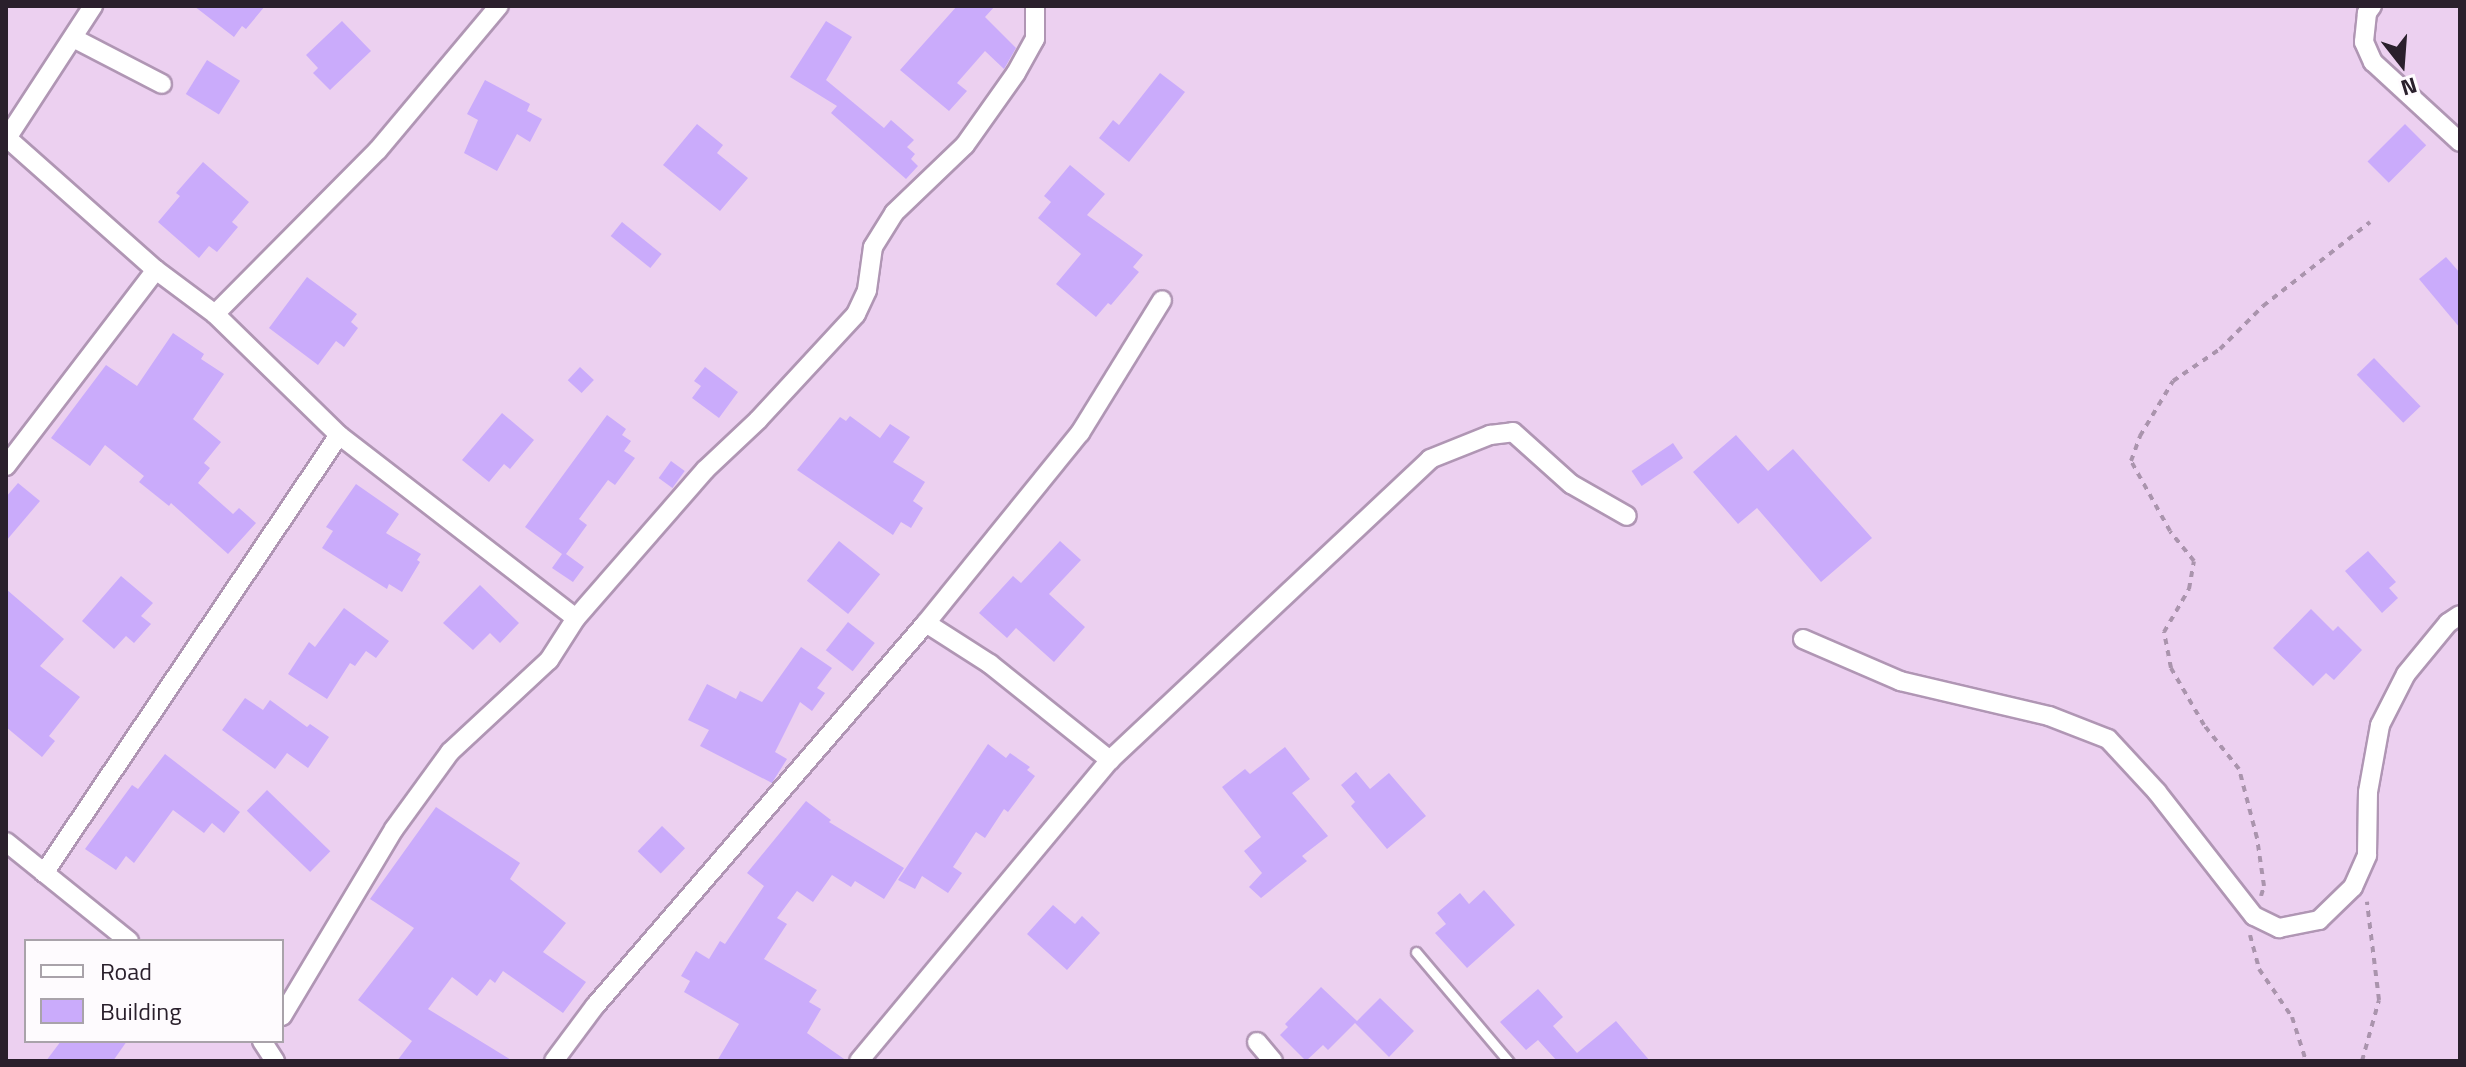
<!DOCTYPE html>
<html>
<head>
<meta charset="utf-8">
<style>
	body { margin:0 }
	#map { position:relative; width:2466px; height:1067px; overflow:hidden; background:#ecd0f0; font-family:"Titillium Web",sans-serif }
	div>[style] { position:absolute }
	.building>* { inset:0; background:#caabfb; transform-origin:0 0 }
	.path>* { height:4px; margin-top:-2px; transform-origin:0; background:repeating-linear-gradient(90deg,#aa94ad 0 6px,transparent 0 12px) }
	.roads { filter:drop-shadow(2px 0 #b096b4) drop-shadow(-2px 0 #b096b4) drop-shadow(0 2px #b096b4) drop-shadow(0 -2px #b096b4) }
	.lane>* { height:9px; margin:-4.5px; padding:0 4.5px; transform-origin:4.5px; border-radius:4.5px; background:#fff }
	.street>* { height:18px; margin:-9px; padding:0 9px; transform-origin:9px; border-radius:9px; background:#fff }
	span { translate:-50% -50%; white-space:nowrap; text-align:center; line-height:1.15; -webkit-text-stroke:6px #fefbfe; paint-order:stroke }
	.frame { position:absolute; inset:0; border:8px solid #2a202c; pointer-events:none }
	.legend { position:absolute; left:24px; top:939px; width:260px; height:104px; box-sizing:border-box; background:#fefbfe; border:2px solid #a9a3aa; margin:0; padding:10px 14px; list-style:none; font-size:24px; color:#2a202c }
	.legend li { display:flex; align-items:center; gap:16px; height:40px }
	.legend b { width:40px; border:2px solid #a9a3aa }
	.north { position:absolute; left:2362px; top:24px; width:80px; height:80px; -webkit-text-stroke:6px #fefbfe; paint-order:stroke; rotate:163deg; font-size:22px; font-weight:700; line-height:32px; text-align:center; color:#2a202c }
	.north::after { content:''; display:block; margin:auto; width:28px; height:36px; background:#2a202c; clip-path:polygon(50% 0,100% 100%,50% 72%,0 100%) }
</style>
</head>
<body>
<div id="map">
	<div class="building">
		<div style="clip-path:polygon(194px 6px,265px 6px,246px 29px,242px 26px,234px 37px)"></div>
		<div style="clip-path:polygon(957px 6px,995px 6px,985px 17px,1016px 48px,1004px 69px,985px 51px,957px 83px,967px 91px,949px 111px,900px 70px)"></div>
		<div style="clip-path:polygon(342px 21px,371px 51px,330px 90px,313px 73px,318px 68px,306px 55px)"></div>
		<div style="clip-path:polygon(826px 21px,852px 37px,826px 80px,884px 128px,891px 120px,914px 140px,907px 147px,915px 154px,911px 159px,918px 166px,906px 179px,831px 113px,837px 106px,790px 77px)"></div>
		<div style="left:207px;top:60px;width:39px;height:40px;rotate:32deg"></div>
		<div style="clip-path:polygon(1160px 73px,1185px 92px,1129px 162px,1099px 138px,1113px 120px,1119px 125px)"></div>
		<div style="clip-path:polygon(485px 80px,530px 104px,527px 111px,542px 119px,530px 142px,517px 134px,497px 171px,464px 153px,478px 120px,467px 114px)"></div>
		<div style="clip-path:polygon(697px 124px,723px 145px,717px 153px,748px 178px,720px 211px,663px 165px)"></div>
		<div style="left:2405px;top:124px;width:30px;height:53px;rotate:45deg"></div>
		<div style="clip-path:polygon(203px 162px,249px 202px,232px 222px,238px 227px,217px 252px,209px 246px,199px 258px,158px 222px,180px 196px,176px 193px)"></div>
		<div style="clip-path:polygon(1070px 165px,1105px 194px,1087px 215px,1143px 255px,1133px 267px,1139px 272px,1111px 305px,1108px 303px,1096px 317px,1056px 284px,1081px 254px,1038px 218px,1051px 202px,1044px 196px)"></div>
		<div style="left:622px;top:222px;width:51px;height:18px;rotate:39deg"></div>
		<div style="clip-path:polygon(2446px 257px,2460px 273px,2460px 328px,2419px 279px)"></div>
		<div style="clip-path:polygon(307px 277px,357px 314px,351px 322px,358px 328px,344px 347px,336px 341px,318px 365px,269px 328px)"></div>
		<div style="clip-path:polygon(173px 333px,204px 354px,201px 359px,224px 374px,193px 419px,221px 442px,204px 463px,210px 468px,198px 483px,233px 514px,239px 508px,256px 523px,228px 554px,171px 503px,169px 506px,139px 482px,144px 476px,105px 445px,90px 466px,51px 438px,106px 365px,137px 386px)"></div>
		<div style="left:2374px;top:358px;width:67px;height:24px;rotate:46deg"></div>
		<div style="left:580px;top:367px;width:19px;height:18px;rotate:43deg"></div>
		<div style="clip-path:polygon(705px 367px,738px 392px,719px 418px,692px 398px,701px 386px,694px 381px)"></div>
		<div style="clip-path:polygon(502px 413px,534px 440px,510px 469px,504px 464px,489px 482px,462px 460px)"></div>
		<div style="clip-path:polygon(607px 415px,626px 429px,622px 435px,631px 441px,624px 451px,635px 458px,615px 485px,608px 480px,579px 519px,587px 525px,566px 554px,584px 567px,573px 582px,552px 568px,562px 554px,525px 527px)"></div>
		<div style="clip-path:polygon(850px 416px,880px 438px,890px 424px,910px 437px,893px 462px,925px 482px,913px 501px,923px 508px,911px 528px,901px 522px,893px 535px,797px 470px,840px 417px,846px 421px)"></div>
		<div style="clip-path:polygon(1736px 435px,1768px 471px,1793px 449px,1872px 538px,1821px 582px,1757px 508px,1738px 524px,1693px 472px)"></div>
		<div style="left:1673px;top:443px;width:18px;height:50px;rotate:56deg"></div>
		<div style="left:671px;top:461px;width:17px;height:21px;rotate:36deg"></div>
		<div style="clip-path:polygon(18px 483px,40px 501px,6px 541px,6px 497px)"></div>
		<div style="clip-path:polygon(356px 484px,399px 514px,386px 533px,421px 554px,417px 560px,420px 562px,402px 592px,389px 584px,387px 589px,322px 548px,333px 531px,326px 527px)"></div>
		<div style="left:839px;top:541px;width:53px;height:51px;rotate:39deg"></div>
		<div style="clip-path:polygon(1060px 541px,1081px 560px,1049px 594px,1085px 627px,1054px 662px,1016px 628px,1007px 638px,979px 613px,1013px 576px,1021px 583px)"></div>
		<div style="clip-path:polygon(2368px 551px,2396px 582px,2389px 588px,2398px 598px,2382px 613px,2345px 571px)"></div>
		<div style="clip-path:polygon(121px 576px,153px 603px,141px 616px,151px 624px,134px 643px,126px 636px,114px 649px,82px 621px)"></div>
		<div style="clip-path:polygon(480px 585px,519px 623px,500px 643px,490px 633px,473px 650px,443px 623px)"></div>
		<div style="clip-path:polygon(6px 589px,64px 639px,40px 666px,80px 697px,49px 736px,55px 741px,42px 757px,6px 727px)"></div>
		<div style="clip-path:polygon(344px 608px,389px 641px,376px 658px,366px 651px,355px 666px,350px 663px,327px 699px,288px 674px,309px 642px,315px 647px)"></div>
		<div style="clip-path:polygon(2311px 609px,2333px 631px,2338px 626px,2362px 650px,2334px 680px,2326px 673px,2313px 686px,2273px 648px)"></div>
		<div style="left:848px;top:622px;width:34px;height:36px;rotate:38deg"></div>
		<div style="clip-path:polygon(801px 647px,832px 668px,817px 688px,825px 693px,812px 711px,800px 702px,775px 752px,787px 759px,772px 783px,700px 746px,709px 730px,688px 720px,707px 684px,736px 699px,740px 691px,762px 702px)"></div>
		<div style="clip-path:polygon(245px 698px,263px 710px,270px 700px,307px 727px,310px 724px,329px 737px,308px 768px,287px 753px,275px 769px,222px 730px)"></div>
		<div style="clip-path:polygon(988px 744px,1006px 758px,1010px 753px,1030px 767px,1027px 770px,1035px 776px,1008px 812px,1004px 809px,985px 838px,976px 832px,953px 867px,962px 873px,948px 893px,922px 876px,915px 889px,898px 880px)"></div>
		<div style="clip-path:polygon(1285px 747px,1310px 779px,1292px 793px,1328px 836px,1302px 856px,1307px 861px,1261px 898px,1249px 887px,1262px 873px,1244px 851px,1261px 837px,1222px 787px,1245px 769px,1250px 774px)"></div>
		<div style="clip-path:polygon(165px 754px,240px 812px,224px 833px,212px 823px,204px 833px,173px 810px,134px 863px,126px 856px,116px 870px,85px 849px,132px 785px,138px 789px)"></div>
		<div style="clip-path:polygon(1356px 772px,1370px 789px,1389px 773px,1426px 816px,1387px 849px,1351px 806px,1355px 802px,1341px 785px)"></div>
		<div style="left:267px;top:790px;width:88px;height:29px;rotate:44deg"></div>
		<div style="clip-path:polygon(806px 801px,831px 820px,829px 822px,904px 868px,884px 899px,855px 881px,851px 887px,832px 875px,813px 902px,797px 891px,777px 918px,787px 924px,764px 959px,817px 990px,809px 1002px,821px 1009px,807px 1033px,847px 1061px,717px 1061px,739px 1024px,684px 992px,690px 981px,681px 976px,696px 951px,709px 959px,720px 941px,725px 944px,764px 886px,747px 873px)"></div>
		<div style="clip-path:polygon(436px 807px,520px 863px,510px 879px,566px 923px,543px 952px,586px 982px,563px 1013px,503px 971px,495px 983px,490px 979px,477px 996px,452px 977px,428px 1009px,513px 1061px,397px 1061px,412px 1041px,358px 1000px,414px 928px,370px 899px)"></div>
		<div style="left:662px;top:826px;width:32px;height:35px;rotate:44deg"></div>
		<div style="clip-path:polygon(1484px 890px,1515px 925px,1467px 968px,1435px 933px,1446px 924px,1437px 913px,1460px 893px,1469px 904px)"></div>
		<div style="clip-path:polygon(1053px 905px,1075px 924px,1082px 916px,1100px 933px,1067px 970px,1027px 934px)"></div>
		<div style="clip-path:polygon(1321px 987px,1357px 1021px,1380px 998px,1414px 1031px,1389px 1057px,1355px 1023px,1328px 1050px,1323px 1045px,1306px 1061px,1280px 1035px,1288px 1027px,1285px 1024px)"></div>
		<div style="clip-path:polygon(1538px 989px,1563px 1017px,1553px 1026px,1577px 1053px,1616px 1021px,1650px 1061px,1557px 1061px,1538px 1040px,1526px 1050px,1500px 1022px)"></div>
		<div style="clip-path:polygon(61px 1041px,127px 1041px,113px 1061px,46px 1061px)"></div>
	</div>
	<div class="path">
		<div style="left:2261px;top:896px;width:10px;rotate:-73deg"></div>
		<div style="left:2264px;top:886px;width:49px;rotate:-98.3deg"></div>
		<div style="left:2257px;top:838px;width:71px;rotate:-104.6deg"></div>
		<div style="left:2239px;top:769px;width:56px;rotate:-128.5deg"></div>
		<div style="left:2204px;top:725px;width:66px;rotate:-120.1deg"></div>
		<div style="left:2171px;top:668px;width:37px;rotate:-101deg"></div>
		<div style="left:2164px;top:632px;width:50px;rotate:-59.8deg"></div>
		<div style="left:2189px;top:589px;width:28px;rotate:-80deg"></div>
		<div style="left:2194px;top:561px;width:38px;rotate:-129deg"></div>
		<div style="left:2170px;top:531px;width:80px;rotate:-119.1deg"></div>
		<div style="left:2131px;top:461px;width:27px;rotate:-70deg"></div>
		<div style="left:2140px;top:436px;width:64px;rotate:-59deg"></div>
		<div style="left:2173px;top:381px;width:57px;rotate:-34.2deg"></div>
		<div style="left:2220px;top:349px;width:61px;rotate:-45deg"></div>
		<div style="left:2263px;top:306px;width:136px;rotate:-38.1deg"></div>
		<div style="left:2250px;top:935px;width:35px;rotate:75deg"></div>
		<div style="left:2259px;top:969px;width:58px;rotate:55.5deg"></div>
		<div style="left:2292px;top:1017px;width:46px;rotate:72.3deg"></div>
		<div style="left:2362px;top:1061px;width:63px;rotate:-74.4deg"></div>
		<div style="left:2379px;top:1000px;width:99px;rotate:-97deg"></div>
	</div>
	<div class="roads">
		<div class="lane">
			<div style="left:1416px;top:952px;width:143px;rotate:49.8deg"></div>
		</div>
		<div class="street">
			<div style="left:2372px;top:6px;width:9px;rotate:126deg"></div>
			<div style="left:2367px;top:13px;width:29px;rotate:96deg"></div>
			<div style="left:2364px;top:42px;width:22px;rotate:66deg"></div>
			<div style="left:2373px;top:62px;width:118px;rotate:42.6deg"></div>
			<div style="left:73px;top:38px;width:100px;rotate:27.3deg"></div>
			<div style="left:6px;top:137px;width:200px;rotate:41.6deg"></div>
			<div style="left:7px;top:138px;width:158px;rotate:-56.9deg"></div>
			<div style="left:215px;top:314px;width:231px;rotate:-45.2deg"></div>
			<div style="left:378px;top:150px;width:188px;rotate:-50deg"></div>
			<div style="left:6px;top:466px;width:247px;rotate:-52.6deg"></div>
			<div style="left:156px;top:270px;width:74px;rotate:36.7deg"></div>
			<div style="left:215px;top:314px;width:173px;rotate:44.3deg"></div>
			<div style="left:339px;top:435px;width:299px;rotate:37.7deg"></div>
			<div style="left:576px;top:618px;width:50px;rotate:122.7deg"></div>
			<div style="left:549px;top:660px;width:135px;rotate:137.1deg"></div>
			<div style="left:450px;top:752px;width:95px;rotate:126deg"></div>
			<div style="left:394px;top:829px;width:218px;rotate:120.9deg"></div>
			<div style="left:576px;top:618px;width:196px;rotate:-48.9deg"></div>
			<div style="left:705px;top:470px;width:73px;rotate:-43.3deg"></div>
			<div style="left:758px;top:420px;width:144px;rotate:-47.2deg"></div>
			<div style="left:856px;top:314px;width:26px;rotate:-65deg"></div>
			<div style="left:867px;top:290px;width:43px;rotate:-82.1deg"></div>
			<div style="left:873px;top:247px;width:40px;rotate:-58deg"></div>
			<div style="left:894px;top:213px;width:98px;rotate:-43.8deg"></div>
			<div style="left:965px;top:145px;width:88px;rotate:-54.7deg"></div>
			<div style="left:1016px;top:73px;width:39px;rotate:-61deg"></div>
			<div style="left:1035px;top:39px;width:33px;rotate:-90deg"></div>
			<div style="left:926px;top:623px;width:245px;rotate:-51deg"></div>
			<div style="left:1080px;top:433px;width:156px;rotate:-58.3deg"></div>
			<div style="left:1803px;top:639px;width:106px;rotate:23.4deg"></div>
			<div style="left:1900px;top:681px;width:153px;rotate:13.2deg"></div>
			<div style="left:2049px;top:716px;width:63px;rotate:21.3deg"></div>
			<div style="left:2108px;top:739px;width:72px;rotate:47.2deg"></div>
			<div style="left:2157px;top:792px;width:157px;rotate:52deg"></div>
			<div style="left:2254px;top:916px;width:28px;rotate:26deg"></div>
			<div style="left:2279px;top:928px;width:41px;rotate:-11.3deg"></div>
			<div style="left:2319px;top:920px;width:47px;rotate:-44.1deg"></div>
			<div style="left:2353px;top:887px;width:35px;rotate:-66deg"></div>
			<div style="left:2367px;top:855px;width:63px;rotate:-89.1deg"></div>
			<div style="left:2368px;top:792px;width:68px;rotate:-79.8deg"></div>
			<div style="left:2380px;top:725px;width:57px;rotate:-63deg"></div>
			<div style="left:2406px;top:674px;width:66px;rotate:-50.5deg"></div>
			<div style="left:2448px;top:623px;width:14px;rotate:-34deg"></div>
			<div style="left:6px;top:842px;width:158px;rotate:38.8deg"></div>
			<div style="left:44px;top:873px;width:528px;rotate:-56.04deg"></div>
			<div style="left:262px;top:1041px;width:24px;rotate:57deg"></div>
			<div style="left:1257px;top:1042px;width:25px;rotate:50deg"></div>
			<div style="left:554px;top:1061px;width:69px;rotate:-53.3deg"></div>
			<div style="left:595px;top:1006px;width:506px;rotate:-49.17deg"></div>
			<div style="left:926px;top:623px;width:76px;rotate:32.6deg"></div>
			<div style="left:990px;top:664px;width:154px;rotate:38.7deg"></div>
			<div style="left:1110px;top:760px;width:439px;rotate:-43.2deg"></div>
			<div style="left:1430px;top:459px;width:65px;rotate:-21.8deg"></div>
			<div style="left:1490px;top:435px;width:23px;rotate:-7deg"></div>
			<div style="left:1513px;top:432px;width:78px;rotate:41.9deg"></div>
			<div style="left:1571px;top:484px;width:64px;rotate:29.7deg"></div>
			<div style="left:859px;top:1061px;width:392px;rotate:-50.2deg"></div>
		</div>
	</div>
	<div class="frame"></div>
	<ul class="legend">
	<li><b style="height:10px;background:#fff"></b>Road</li>
	<li><b style="height:22px;background:#caabfb"></b>Building</li>
	</ul>
	<div class="north">N</div>
</div>
</body>
</html>
